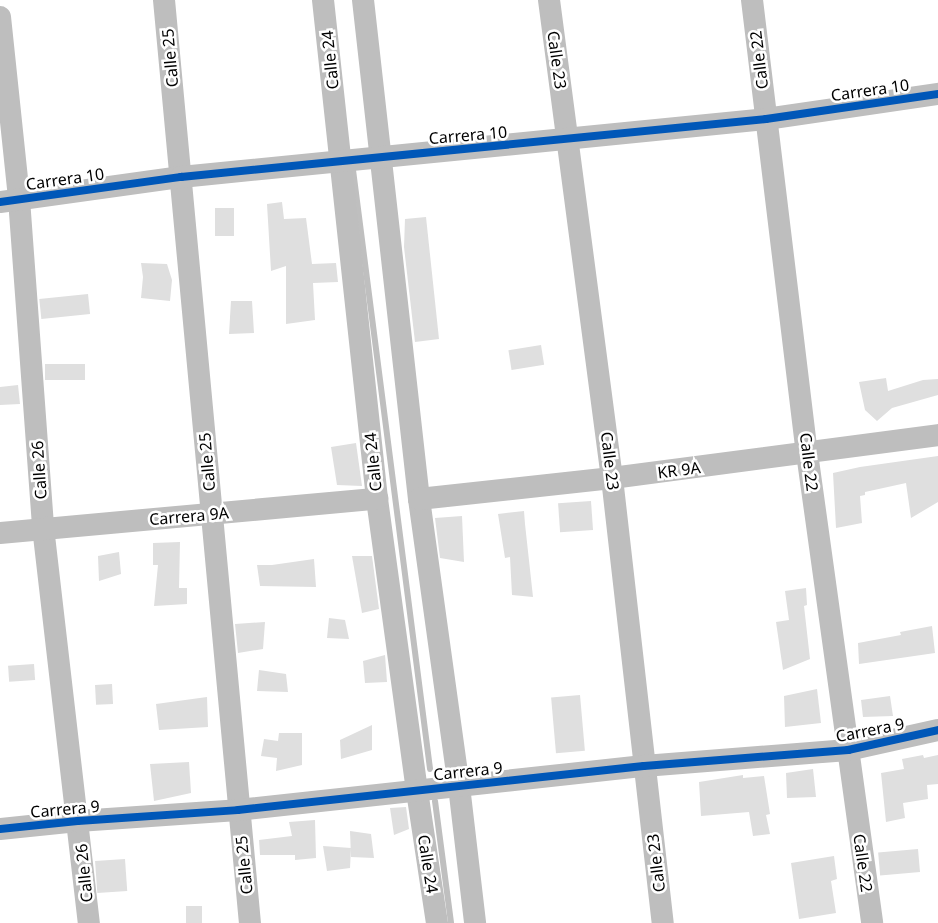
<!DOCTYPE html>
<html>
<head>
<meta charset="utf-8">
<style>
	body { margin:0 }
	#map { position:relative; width:938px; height:923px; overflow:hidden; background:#fff; font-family:"Noto Sans",sans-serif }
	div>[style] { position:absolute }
	.stream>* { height:6px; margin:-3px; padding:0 3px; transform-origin:3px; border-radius:3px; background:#bfbfbf }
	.building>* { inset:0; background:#dfdfdf; transform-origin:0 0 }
	.minor>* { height:22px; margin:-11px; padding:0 11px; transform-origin:11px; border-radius:11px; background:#bebebe }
	.cycleway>* { height:8px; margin:-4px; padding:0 4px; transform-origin:4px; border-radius:4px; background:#0057b8 }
	span { translate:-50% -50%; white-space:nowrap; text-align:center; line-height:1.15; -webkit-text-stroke:5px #fff; paint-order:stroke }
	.street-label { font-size:16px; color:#000 }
</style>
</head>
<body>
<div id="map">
	<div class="stream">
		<div style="left:353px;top:170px;width:604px;rotate:82.67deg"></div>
		<div style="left:435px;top:801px;width:123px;rotate:82.5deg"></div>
	</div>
	<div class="building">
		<div style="clip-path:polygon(282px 202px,284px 219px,306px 218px,312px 264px,336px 263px,338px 282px,313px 283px,315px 320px,286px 324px,286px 266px,271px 271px,267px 204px)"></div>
		<div style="left:215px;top:208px;width:19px;height:28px"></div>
		<div style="clip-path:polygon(426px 217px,439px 339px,415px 342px,404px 247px,405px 219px)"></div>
		<div style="clip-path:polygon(141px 263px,167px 264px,172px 280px,170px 301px,141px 298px,143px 277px)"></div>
		<div style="left:88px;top:294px;width:20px;height:49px;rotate:84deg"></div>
		<div style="clip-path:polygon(231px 301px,252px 301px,254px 333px,229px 334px)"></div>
		<div style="left:541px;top:345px;width:20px;height:33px;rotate:81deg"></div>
		<div style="left:85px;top:364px;width:16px;height:40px;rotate:90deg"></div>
		<div style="clip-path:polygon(886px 378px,888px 391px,923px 380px,938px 379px,938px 395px,892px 408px,877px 421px,865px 410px,859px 382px)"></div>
		<div style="clip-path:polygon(18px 385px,20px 404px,0 405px,0 387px)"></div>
		<div style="clip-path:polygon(356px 443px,362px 486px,337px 485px,331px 447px)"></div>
		<div style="clip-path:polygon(938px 456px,938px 502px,911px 518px,906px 483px,865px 492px,865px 495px,860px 496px,862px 523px,836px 528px,833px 473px,860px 467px)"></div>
		<div style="left:591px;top:501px;width:29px;height:33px;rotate:86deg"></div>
		<div style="clip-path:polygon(524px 511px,525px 524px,533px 597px,512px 595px,510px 557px,505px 558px,498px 514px)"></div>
		<div style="clip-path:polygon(462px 516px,464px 562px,440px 558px,435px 518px)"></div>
		<div style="clip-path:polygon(180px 542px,179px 588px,187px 588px,187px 604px,154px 606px,158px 565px,153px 565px,153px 543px)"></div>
		<div style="clip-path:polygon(119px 552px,121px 574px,99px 581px,98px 556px)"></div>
		<div style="clip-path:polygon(352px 556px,372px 556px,379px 609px,362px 613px)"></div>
		<div style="clip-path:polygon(314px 559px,316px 587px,260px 586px,257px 565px,272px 565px)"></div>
		<div style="clip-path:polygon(806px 588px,807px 605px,804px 606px,810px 659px,783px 670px,776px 622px,789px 620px,785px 591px)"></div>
		<div style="clip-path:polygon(329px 618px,345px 620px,349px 639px,327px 638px)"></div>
		<div style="clip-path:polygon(265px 622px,263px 649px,238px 653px,235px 624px)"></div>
		<div style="clip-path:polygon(932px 626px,935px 653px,859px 664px,858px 643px,901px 635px,900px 632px)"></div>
		<div style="clip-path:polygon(385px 655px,387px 682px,365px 683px,363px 661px)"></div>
		<div style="left:34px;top:664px;width:16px;height:26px;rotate:86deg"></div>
		<div style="clip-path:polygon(259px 670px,286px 674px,288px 692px,257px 691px)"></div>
		<div style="left:112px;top:684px;width:20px;height:17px;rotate:87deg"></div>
		<div style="clip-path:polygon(817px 689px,821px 723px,785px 727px,784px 696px)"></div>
		<div style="left:580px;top:695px;width:56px;height:29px;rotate:85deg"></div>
		<div style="clip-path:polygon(890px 696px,893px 716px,863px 717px,861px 700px)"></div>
		<div style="clip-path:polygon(207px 697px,208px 727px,159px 730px,156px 704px)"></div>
		<div style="clip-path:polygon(372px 725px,372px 750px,341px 759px,340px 740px)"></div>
		<div style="clip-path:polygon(279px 733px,302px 733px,302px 765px,276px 771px,277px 758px,261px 756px,264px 739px,278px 741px)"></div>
		<div style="clip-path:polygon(923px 755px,924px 758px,938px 755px,938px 784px,927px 785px,928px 799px,903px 803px,905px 818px,886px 822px,881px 773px,904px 769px,902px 759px)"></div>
		<div style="clip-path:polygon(189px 762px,191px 793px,154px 801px,150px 764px)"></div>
		<div style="clip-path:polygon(813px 769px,816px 797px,787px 798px,786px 773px)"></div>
		<div style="clip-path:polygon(743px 775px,743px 778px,764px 776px,770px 814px,766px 815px,770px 834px,753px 836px,749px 812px,701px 816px,699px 782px)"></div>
		<div style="clip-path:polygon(406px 807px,409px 829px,394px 835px,390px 808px)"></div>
		<div style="clip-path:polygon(315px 820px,316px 858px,295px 860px,295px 855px,260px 855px,259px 840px,292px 836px,289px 822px)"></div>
		<div style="clip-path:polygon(350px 831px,371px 834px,374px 858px,351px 857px)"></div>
		<div style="clip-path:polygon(323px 846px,351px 848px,350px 868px,327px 871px)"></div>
		<div style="left:918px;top:849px;width:23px;height:40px;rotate:85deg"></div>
		<div style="clip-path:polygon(834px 856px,837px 879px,831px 881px,836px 913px,799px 919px,791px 863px)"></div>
		<div style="left:125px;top:859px;width:32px;height:30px;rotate:86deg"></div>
		<div style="left:202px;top:906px;width:17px;height:16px;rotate:90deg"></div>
	</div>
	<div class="minor">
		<div style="left:164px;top:0;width:927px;rotate:84.68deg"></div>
		<div style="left:323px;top:0;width:502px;rotate:83.82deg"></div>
		<div style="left:377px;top:499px;width:295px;rotate:82.2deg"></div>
		<div style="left:417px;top:791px;width:134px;rotate:81.4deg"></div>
		<div style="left:363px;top:0;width:502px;rotate:83.6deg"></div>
		<div style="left:419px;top:499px;width:290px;rotate:82.1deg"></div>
		<div style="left:459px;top:786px;width:138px;rotate:83.3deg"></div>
		<div style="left:549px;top:0;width:482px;rotate:82.5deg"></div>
		<div style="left:612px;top:478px;width:448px;rotate:83.5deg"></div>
		<div style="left:752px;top:0;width:456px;rotate:83.1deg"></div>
		<div style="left:807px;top:453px;width:474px;rotate:82.1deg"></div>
		<div style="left:0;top:17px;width:183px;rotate:84deg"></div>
		<div style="left:19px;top:199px;width:329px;rotate:85.8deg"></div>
		<div style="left:43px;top:527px;width:399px;rotate:83.4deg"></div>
		<div style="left:0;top:202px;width:183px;rotate:-7.9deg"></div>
		<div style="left:181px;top:177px;width:588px;rotate:-5.66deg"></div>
		<div style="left:766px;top:119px;width:174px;rotate:-8.3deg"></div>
		<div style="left:419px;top:499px;width:194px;rotate:-6.2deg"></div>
		<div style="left:612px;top:478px;width:329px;rotate:-7.5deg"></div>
		<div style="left:0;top:533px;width:379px;rotate:-5.2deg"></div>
		<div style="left:0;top:829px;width:78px;rotate:-5.9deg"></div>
		<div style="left:78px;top:821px;width:160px;rotate:-3.9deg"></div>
		<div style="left:238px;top:810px;width:408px;rotate:-6.2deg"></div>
		<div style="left:644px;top:766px;width:205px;rotate:-4.5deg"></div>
		<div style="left:848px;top:750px;width:92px;rotate:-12.5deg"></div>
	</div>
	<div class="cycleway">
		<div style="left:0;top:202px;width:183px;rotate:-7.9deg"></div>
		<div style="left:181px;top:177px;width:588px;rotate:-5.66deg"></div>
		<div style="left:766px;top:119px;width:174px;rotate:-8.3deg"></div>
		<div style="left:0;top:829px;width:78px;rotate:-5.9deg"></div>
		<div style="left:78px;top:821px;width:160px;rotate:-3.9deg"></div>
		<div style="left:238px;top:810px;width:408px;rotate:-6.2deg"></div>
		<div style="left:644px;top:766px;width:205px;rotate:-4.5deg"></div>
		<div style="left:848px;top:750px;width:92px;rotate:-12.5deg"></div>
	</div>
	<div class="street-label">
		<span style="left:170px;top:58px;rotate:-95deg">Calle 25</span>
		<span style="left:330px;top:60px;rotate:-96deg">Calle 24</span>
		<span style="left:557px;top:60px;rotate:82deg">Calle 23</span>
		<span style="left:759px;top:60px;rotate:-97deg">Calle 22</span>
		<span style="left:870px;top:90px;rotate:-8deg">Carrera 10</span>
		<span style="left:468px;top:135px;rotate:-5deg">Carrera 10</span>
		<span style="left:65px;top:179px;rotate:-8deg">Carrera 10</span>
		<span style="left:610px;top:461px;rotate:83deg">Calle 23</span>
		<span style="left:207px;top:462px;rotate:-95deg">Calle 25</span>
		<span style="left:373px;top:462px;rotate:-96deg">Calle 24</span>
		<span style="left:809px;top:462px;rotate:83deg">Calle 22</span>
		<span style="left:39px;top:470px;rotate:-94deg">Calle 26</span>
		<span style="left:679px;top:470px;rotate:-7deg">KR 9A</span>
		<span style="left:189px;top:516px;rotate:-5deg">Carrera 9A</span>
		<span style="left:870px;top:730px;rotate:-11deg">Carrera 9</span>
		<span style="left:468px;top:771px;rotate:-6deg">Carrera 9</span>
		<span style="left:65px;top:809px;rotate:-5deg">Carrera 9</span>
		<span style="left:656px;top:863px;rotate:-97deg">Calle 23</span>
		<span style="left:863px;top:863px;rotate:82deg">Calle 22</span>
		<span style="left:428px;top:864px;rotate:81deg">Calle 24</span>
		<span style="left:244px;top:865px;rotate:-96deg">Calle 25</span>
		<span style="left:84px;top:873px;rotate:-96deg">Calle 26</span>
	</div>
</div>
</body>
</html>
